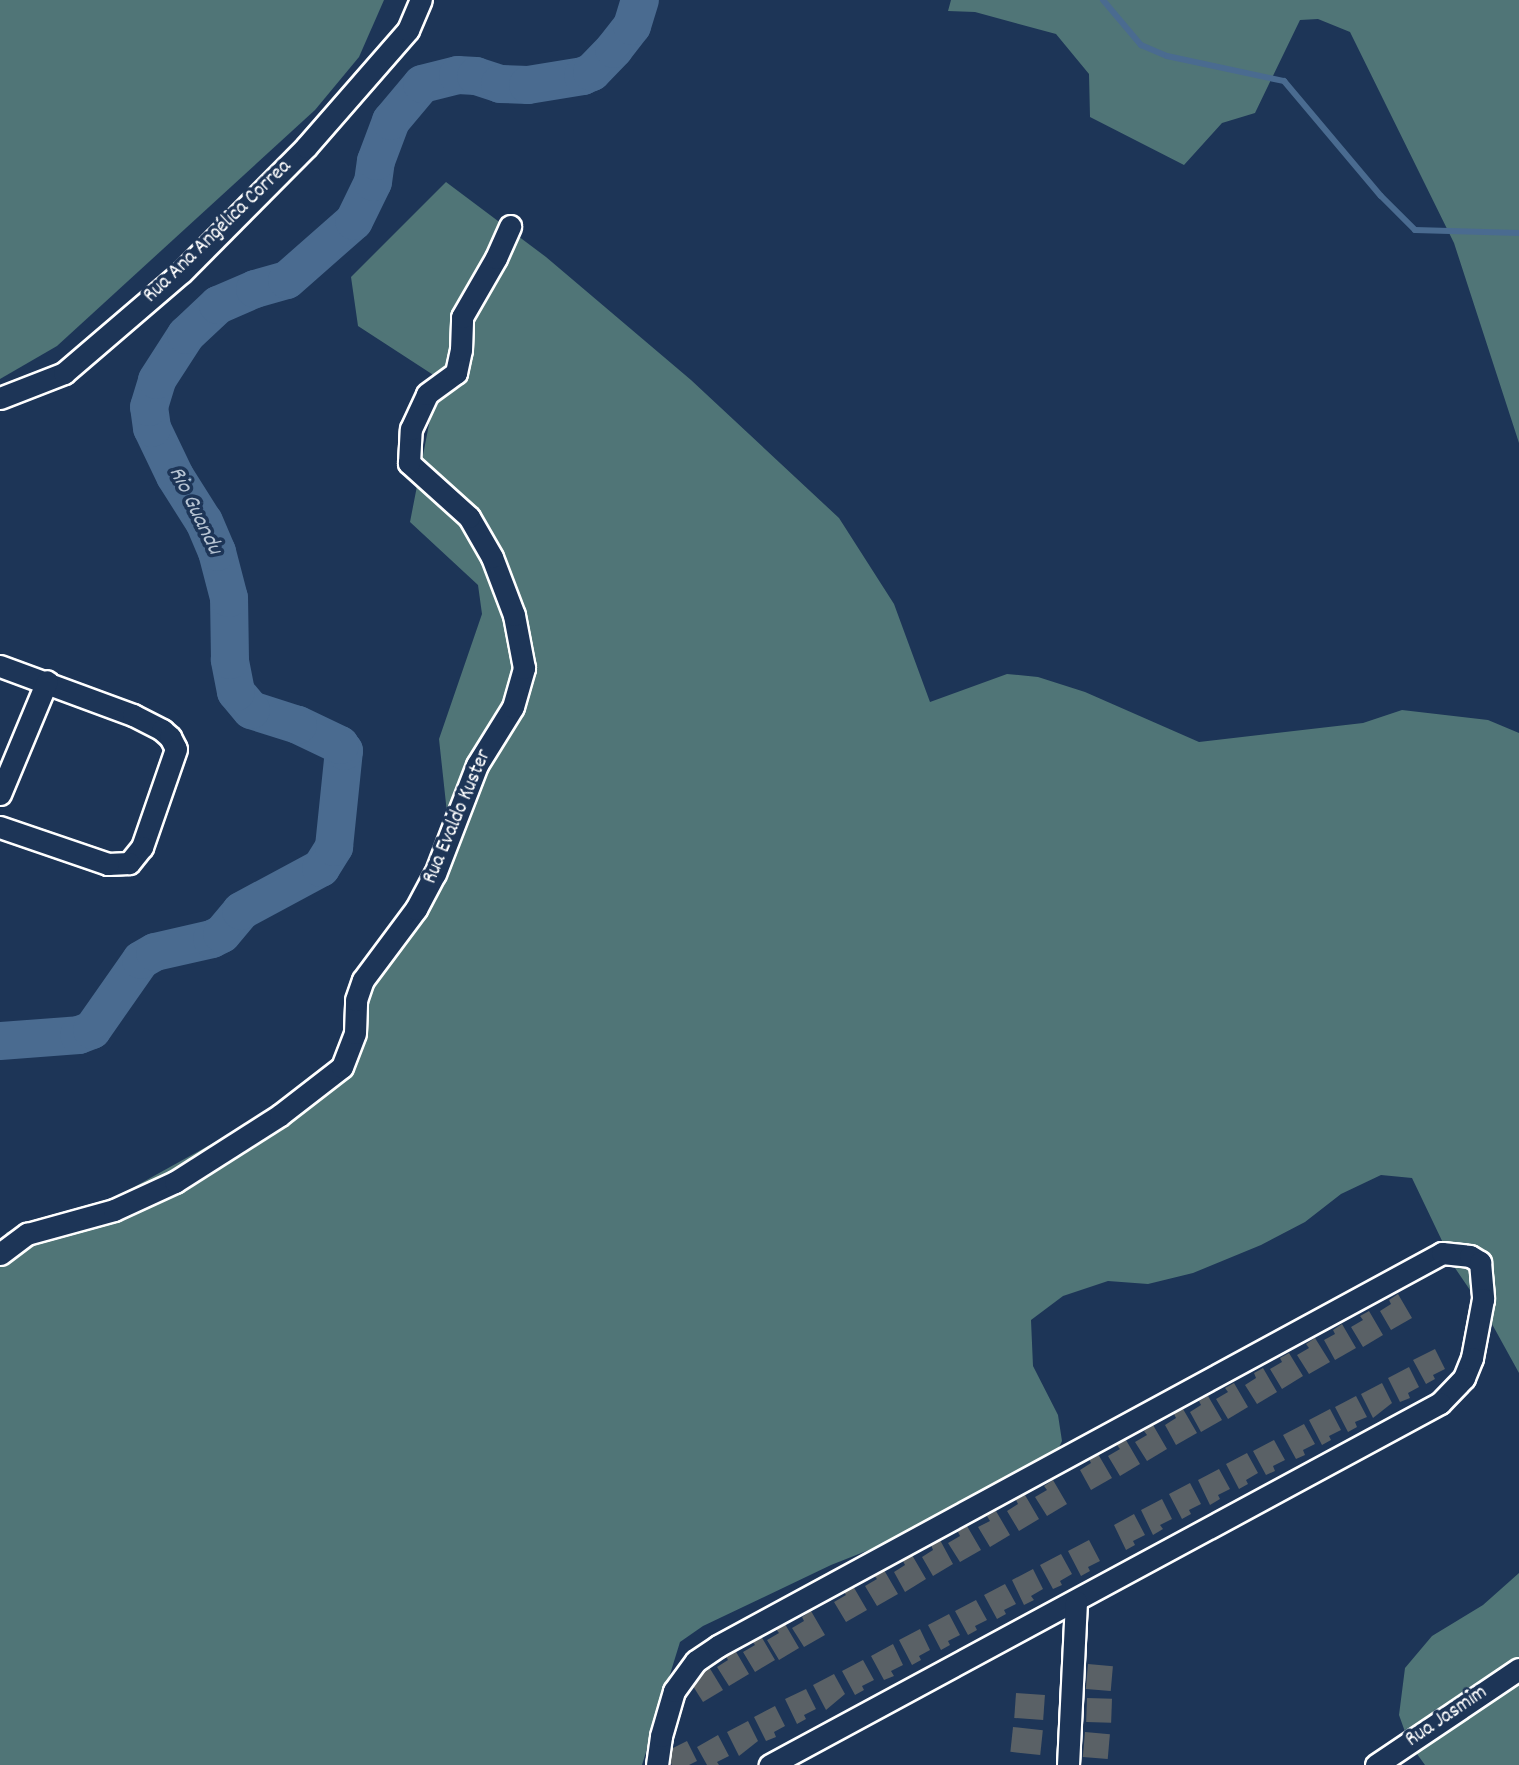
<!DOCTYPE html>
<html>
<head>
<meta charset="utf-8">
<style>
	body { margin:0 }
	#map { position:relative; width:1519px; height:1765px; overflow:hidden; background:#1d3557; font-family:Dekko,sans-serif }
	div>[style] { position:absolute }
	.green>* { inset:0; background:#507577 }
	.stream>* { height:6px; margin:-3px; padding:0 3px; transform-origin:3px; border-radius:3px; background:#4a6b90 }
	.river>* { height:38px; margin:-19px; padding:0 19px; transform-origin:19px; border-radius:19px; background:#4a6b90 }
	.building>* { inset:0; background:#5a6166; transform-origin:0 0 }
	.roads { filter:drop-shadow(2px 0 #fff) drop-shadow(-2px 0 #fff) drop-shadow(0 2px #fff) drop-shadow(0 -2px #fff) }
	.minor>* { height:21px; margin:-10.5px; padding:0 10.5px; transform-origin:10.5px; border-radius:10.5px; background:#1d3557 }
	span { translate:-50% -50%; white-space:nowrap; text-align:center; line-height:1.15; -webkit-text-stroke:7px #1d3557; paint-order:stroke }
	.street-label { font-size:21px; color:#fff }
	.water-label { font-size:23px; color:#b7c4d3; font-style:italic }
</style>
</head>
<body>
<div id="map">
	<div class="green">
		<div style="clip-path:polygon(0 0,384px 0,359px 57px,315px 110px,57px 346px,0 379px)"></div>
		<div style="clip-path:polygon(951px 0,1519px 0,1519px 443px,1454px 243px,1350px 32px,1318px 19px,1300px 20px,1255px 113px,1222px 123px,1184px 165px,1090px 117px,1089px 74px,1056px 34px,975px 12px,948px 11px)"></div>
		<div style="clip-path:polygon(446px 182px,546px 257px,691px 380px,839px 518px,894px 604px,930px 702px,1007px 674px,1038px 677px,1085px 692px,1199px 742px,1363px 723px,1402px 710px,1488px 720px,1519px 733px,1519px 1373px,1487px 1315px,1455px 1268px,1412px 1178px,1381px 1175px,1341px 1194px,1305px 1222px,1261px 1245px,1193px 1273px,1148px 1284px,1108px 1281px,1063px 1296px,1031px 1320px,1033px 1366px,1058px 1415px,1062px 1441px,1053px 1460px,922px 1529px,831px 1565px,703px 1626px,680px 1642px,642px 1765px,0 1765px,0 1242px,7px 1232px,80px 1217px,278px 1107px,332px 1071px,346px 1036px,350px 979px,372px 958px,435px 862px,447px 813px,439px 739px,482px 614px,478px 585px,410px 522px,438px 378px,358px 326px,351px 277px)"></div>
		<div style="clip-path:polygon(1519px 1573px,1519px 1765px,1425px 1765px,1409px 1743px,1399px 1715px,1405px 1668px,1432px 1636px,1483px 1605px)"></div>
	</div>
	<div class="stream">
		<div style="left:1103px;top:0;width:59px;rotate:49.8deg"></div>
		<div style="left:1141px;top:45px;width:28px;rotate:23deg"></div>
		<div style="left:1167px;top:56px;width:120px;rotate:12.1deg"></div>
		<div style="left:1284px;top:81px;width:150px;rotate:49.9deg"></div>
		<div style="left:1381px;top:196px;width:48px;rotate:45deg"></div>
		<div style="left:1415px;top:230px;width:104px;rotate:1.7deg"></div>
	</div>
	<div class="river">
		<div style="left:0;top:1041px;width:79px;rotate:-4.3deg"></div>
		<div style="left:79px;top:1035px;width:14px;rotate:-21deg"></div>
		<div style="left:92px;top:1030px;width:85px;rotate:-55deg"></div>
		<div style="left:141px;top:960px;width:16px;rotate:-30deg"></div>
		<div style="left:155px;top:952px;width:58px;rotate:-12.8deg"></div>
		<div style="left:212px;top:939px;width:11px;rotate:-27deg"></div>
		<div style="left:222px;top:934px;width:30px;rotate:-50deg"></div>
		<div style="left:241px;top:911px;width:91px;rotate:-28.3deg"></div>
		<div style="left:321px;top:868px;width:25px;rotate:-58deg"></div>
		<div style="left:334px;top:847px;width:97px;rotate:-84.1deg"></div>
		<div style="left:344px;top:751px;width:7px;rotate:-124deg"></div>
		<div style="left:340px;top:745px;width:47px;rotate:-154.5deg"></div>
		<div style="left:298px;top:725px;width:49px;rotate:-162.3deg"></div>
		<div style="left:251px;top:710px;width:23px;rotate:-130deg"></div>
		<div style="left:236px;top:692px;width:33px;rotate:-101deg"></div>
		<div style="left:230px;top:660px;width:62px;rotate:-90.9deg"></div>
		<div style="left:229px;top:598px;width:48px;rotate:-104.6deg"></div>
		<div style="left:217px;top:552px;width:33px;rotate:-113deg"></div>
		<div style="left:204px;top:522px;width:54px;rotate:-122.2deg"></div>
		<div style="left:175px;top:476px;width:53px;rotate:-115.6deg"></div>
		<div style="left:152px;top:428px;width:21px;rotate:-98deg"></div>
		<div style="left:149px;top:407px;width:28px;rotate:-73deg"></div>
		<div style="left:157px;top:380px;width:54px;rotate:-57.2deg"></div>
		<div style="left:186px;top:335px;width:44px;rotate:-43.2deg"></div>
		<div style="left:218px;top:305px;width:40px;rotate:-23.4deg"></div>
		<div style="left:255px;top:289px;width:33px;rotate:-16deg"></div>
		<div style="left:287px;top:280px;width:89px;rotate:-41.4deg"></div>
		<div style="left:354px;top:221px;width:43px;rotate:-64deg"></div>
		<div style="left:373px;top:182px;width:21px;rotate:-82deg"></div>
		<div style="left:376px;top:161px;width:43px;rotate:-69.4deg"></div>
		<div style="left:391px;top:121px;width:48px;rotate:-50deg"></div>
		<div style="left:422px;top:84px;width:37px;rotate:-14deg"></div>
		<div style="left:458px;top:75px;width:18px;rotate:3deg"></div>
		<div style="left:476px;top:76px;width:25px;rotate:18deg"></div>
		<div style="left:500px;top:84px;width:28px;rotate:2deg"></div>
		<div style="left:528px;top:85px;width:56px;rotate:-9.3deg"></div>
		<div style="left:583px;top:76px;width:10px;rotate:-24deg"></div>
		<div style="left:592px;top:72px;width:32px;rotate:-46deg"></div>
		<div style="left:614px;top:49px;width:29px;rotate:-52deg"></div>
		<div style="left:632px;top:26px;width:27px;rotate:-73deg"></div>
	</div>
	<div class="building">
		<div style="clip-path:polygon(1398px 1294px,1412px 1318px,1391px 1330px,1380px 1311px,1391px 1304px,1389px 1300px)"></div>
		<div style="clip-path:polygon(1369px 1311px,1383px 1335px,1363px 1347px,1351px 1327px,1363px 1320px,1360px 1316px)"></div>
		<div style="clip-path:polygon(1342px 1324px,1356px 1348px,1335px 1360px,1324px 1340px,1335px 1334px,1333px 1330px)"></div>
		<div style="clip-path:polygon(1315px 1338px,1330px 1362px,1309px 1374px,1297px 1355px,1309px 1348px,1306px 1344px)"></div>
		<div style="clip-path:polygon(1435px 1349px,1445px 1369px,1433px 1375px,1435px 1379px,1426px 1384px,1413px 1360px)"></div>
		<div style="clip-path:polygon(1289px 1353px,1303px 1376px,1282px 1389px,1270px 1369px,1282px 1362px,1280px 1358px)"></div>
		<div style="clip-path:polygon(1409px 1367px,1419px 1387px,1408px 1393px,1410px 1398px,1400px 1402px,1388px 1378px)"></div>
		<div style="clip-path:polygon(1263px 1368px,1277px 1392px,1257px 1404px,1245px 1385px,1256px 1378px,1254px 1373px)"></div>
		<div style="clip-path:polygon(1234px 1383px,1248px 1407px,1228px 1419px,1216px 1399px,1228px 1392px,1225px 1388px)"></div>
		<div style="clip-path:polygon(1382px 1383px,1392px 1403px,1373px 1418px,1361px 1394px)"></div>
		<div style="clip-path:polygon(1208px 1396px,1222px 1420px,1201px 1432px,1190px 1412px,1201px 1405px,1199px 1401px)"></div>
		<div style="clip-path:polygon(1356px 1396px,1367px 1417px,1355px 1422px,1357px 1427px,1348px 1432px,1335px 1407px)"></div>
		<div style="clip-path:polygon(1183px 1409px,1197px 1433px,1176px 1445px,1165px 1425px,1176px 1418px,1174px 1414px)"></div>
		<div style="clip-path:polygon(1330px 1409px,1341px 1430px,1329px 1436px,1331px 1440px,1322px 1445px,1309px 1420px)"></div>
		<div style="clip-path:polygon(1304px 1424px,1315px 1444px,1303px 1450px,1305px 1455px,1296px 1459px,1283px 1435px)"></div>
		<div style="clip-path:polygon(1153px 1425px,1167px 1449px,1147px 1461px,1135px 1442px,1147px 1435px,1144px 1431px)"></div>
		<div style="clip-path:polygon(1126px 1440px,1140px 1464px,1120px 1476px,1108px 1456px,1120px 1449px,1117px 1445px)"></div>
		<div style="clip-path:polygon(1274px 1440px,1285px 1460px,1273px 1466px,1275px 1471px,1266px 1475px,1253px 1451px)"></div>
		<div style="clip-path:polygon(1247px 1453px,1258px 1473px,1246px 1480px,1248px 1484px,1239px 1489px,1226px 1464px)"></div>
		<div style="clip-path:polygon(1098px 1454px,1112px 1478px,1091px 1490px,1080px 1470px,1091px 1463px,1089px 1459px)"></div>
		<div style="clip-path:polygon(1219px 1469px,1230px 1489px,1218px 1495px,1220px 1499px,1210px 1505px,1198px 1480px)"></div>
		<div style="clip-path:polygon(1053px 1480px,1067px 1504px,1047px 1516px,1035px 1497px,1047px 1490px,1044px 1486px)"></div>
		<div style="clip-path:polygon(1190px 1483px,1201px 1504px,1189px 1510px,1191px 1514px,1182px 1519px,1169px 1494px)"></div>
		<div style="clip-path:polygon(1025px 1495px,1039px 1519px,1019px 1531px,1007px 1511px,1018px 1504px,1016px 1500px)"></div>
		<div style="clip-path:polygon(1162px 1499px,1172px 1519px,1160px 1525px,1163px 1529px,1153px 1535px,1141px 1510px)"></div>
		<div style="clip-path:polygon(996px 1511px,1010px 1535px,990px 1547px,978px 1527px,990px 1521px,987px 1516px)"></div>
		<div style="clip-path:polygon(1134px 1514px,1145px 1535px,1133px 1541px,1135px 1545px,1126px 1550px,1114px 1525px)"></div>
		<div style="clip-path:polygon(967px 1526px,981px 1550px,960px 1562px,948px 1543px,960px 1536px,958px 1532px)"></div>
		<div style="clip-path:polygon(940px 1540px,953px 1564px,933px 1576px,922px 1557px,933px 1550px,931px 1545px)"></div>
		<div style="clip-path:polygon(1089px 1540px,1100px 1561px,1088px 1567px,1090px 1571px,1081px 1576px,1068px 1551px)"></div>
		<div style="clip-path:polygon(1061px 1554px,1072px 1574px,1060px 1581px,1062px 1585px,1053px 1589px,1040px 1565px)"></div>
		<div style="clip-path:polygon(912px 1555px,926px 1579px,905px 1592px,894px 1572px,905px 1565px,903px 1561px)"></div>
		<div style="clip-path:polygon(1033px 1569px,1043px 1589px,1031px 1596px,1034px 1600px,1024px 1605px,1012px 1580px)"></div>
		<div style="clip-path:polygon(884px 1570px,898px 1594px,877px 1606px,865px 1586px,877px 1579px,874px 1575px)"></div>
		<div style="clip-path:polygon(1005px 1584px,1016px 1604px,1004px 1610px,1006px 1614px,997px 1619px,984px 1595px)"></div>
		<div style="clip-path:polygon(853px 1586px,867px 1610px,846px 1622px,834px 1602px,846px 1595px,843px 1591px)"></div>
		<div style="clip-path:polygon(976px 1600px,987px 1620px,975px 1626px,977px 1630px,968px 1635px,955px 1611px)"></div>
		<div style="clip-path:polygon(811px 1611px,825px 1635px,804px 1647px,792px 1628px,804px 1621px,802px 1617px)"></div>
		<div style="clip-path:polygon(949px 1614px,960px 1635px,948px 1641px,950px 1645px,941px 1650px,928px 1625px)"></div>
		<div style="clip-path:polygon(785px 1624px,799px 1648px,779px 1660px,767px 1640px,779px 1633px,776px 1629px)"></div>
		<div style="clip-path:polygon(920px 1629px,930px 1650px,919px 1656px,921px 1660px,912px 1665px,899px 1640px)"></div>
		<div style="clip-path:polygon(761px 1636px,775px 1660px,755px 1672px,743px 1652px,755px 1645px,752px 1641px)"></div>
		<div style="clip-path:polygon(893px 1644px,903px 1665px,891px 1671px,894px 1676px,884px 1680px,871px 1656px)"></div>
		<div style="clip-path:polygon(735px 1650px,749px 1674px,729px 1686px,717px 1667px,728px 1660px,726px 1656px)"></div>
		<div style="clip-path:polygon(863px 1660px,874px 1680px,862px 1686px,864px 1690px,855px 1695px,842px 1671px)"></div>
		<div style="left:1088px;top:1664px;width:25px;height:25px;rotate:5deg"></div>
		<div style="clip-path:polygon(709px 1667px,723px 1690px,703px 1702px,691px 1683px)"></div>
		<div style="clip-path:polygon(834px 1674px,845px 1694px,826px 1710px,813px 1685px)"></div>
		<div style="clip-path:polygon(806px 1689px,816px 1709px,804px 1715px,806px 1719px,797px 1724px,785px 1699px)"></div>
		<div style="left:1016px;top:1693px;width:29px;height:25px;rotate:4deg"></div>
		<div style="left:1087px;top:1698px;width:25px;height:24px;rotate:2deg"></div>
		<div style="clip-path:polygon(775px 1706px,785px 1726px,774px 1732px,776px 1737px,766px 1741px,754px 1717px)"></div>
		<div style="clip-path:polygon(748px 1721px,758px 1741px,739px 1756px,727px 1732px)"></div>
		<div style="left:1013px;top:1727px;width:30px;height:25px;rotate:6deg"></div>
		<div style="left:1085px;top:1732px;width:25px;height:25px;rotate:5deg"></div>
		<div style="clip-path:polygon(718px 1735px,729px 1756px,717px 1762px,719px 1765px,707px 1765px,697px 1747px)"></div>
		<div style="clip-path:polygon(687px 1741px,697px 1761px,689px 1765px,672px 1765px,665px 1752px)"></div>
	</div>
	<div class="roads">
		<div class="minor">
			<div style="left:0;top:398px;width:69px;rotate:-21.3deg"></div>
			<div style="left:64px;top:373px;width:155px;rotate:-40.6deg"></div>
			<div style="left:182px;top:272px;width:176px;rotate:-45.2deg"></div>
			<div style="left:306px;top:147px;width:155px;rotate:-48.9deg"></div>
			<div style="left:408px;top:30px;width:33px;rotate:-67deg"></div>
			<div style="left:0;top:666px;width:142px;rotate:20.2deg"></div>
			<div style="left:133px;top:715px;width:33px;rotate:27deg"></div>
			<div style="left:162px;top:730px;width:11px;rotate:41deg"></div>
			<div style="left:170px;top:737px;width:13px;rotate:63deg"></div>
			<div style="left:176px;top:749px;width:104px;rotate:109.1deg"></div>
			<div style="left:142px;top:847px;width:21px;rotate:129deg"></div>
			<div style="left:129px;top:863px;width:21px;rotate:177deg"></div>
			<div style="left:108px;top:864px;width:114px;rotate:-161.1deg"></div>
			<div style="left:0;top:794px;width:122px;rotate:-67.4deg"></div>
			<div style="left:0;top:1254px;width:34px;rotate:-37deg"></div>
			<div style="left:27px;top:1234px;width:90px;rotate:-15.4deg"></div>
			<div style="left:114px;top:1210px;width:67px;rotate:-24.7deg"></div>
			<div style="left:175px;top:1182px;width:125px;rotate:-32.5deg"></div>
			<div style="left:280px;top:1115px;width:78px;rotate:-37.7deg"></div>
			<div style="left:342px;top:1067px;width:36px;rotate:-69deg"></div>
			<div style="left:355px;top:1033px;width:33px;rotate:-88deg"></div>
			<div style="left:356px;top:1000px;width:21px;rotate:-71deg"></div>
			<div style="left:363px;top:980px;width:89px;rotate:-53.3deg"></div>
			<div style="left:416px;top:909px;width:40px;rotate:-62deg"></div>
			<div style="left:435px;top:874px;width:117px;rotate:-68.9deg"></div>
			<div style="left:477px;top:765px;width:68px;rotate:-58.2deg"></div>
			<div style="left:513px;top:707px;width:41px;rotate:-74.2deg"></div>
			<div style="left:524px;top:668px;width:54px;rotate:-100.7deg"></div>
			<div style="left:514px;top:615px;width:62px;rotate:-110.8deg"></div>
			<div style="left:492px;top:557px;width:46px;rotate:-119.9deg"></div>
			<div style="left:469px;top:517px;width:81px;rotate:-138deg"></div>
			<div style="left:409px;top:463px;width:34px;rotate:-87deg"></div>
			<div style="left:411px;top:429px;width:38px;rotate:-65deg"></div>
			<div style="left:427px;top:394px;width:36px;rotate:-36deg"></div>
			<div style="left:456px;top:373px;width:24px;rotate:-78deg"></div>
			<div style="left:461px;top:350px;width:33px;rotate:-88deg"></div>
			<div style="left:462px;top:317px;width:68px;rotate:-60deg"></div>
			<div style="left:496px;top:258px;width:35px;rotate:-66deg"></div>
			<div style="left:657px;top:1765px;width:29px;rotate:-82deg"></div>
			<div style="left:661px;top:1736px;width:47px;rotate:-73.9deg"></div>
			<div style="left:674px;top:1691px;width:37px;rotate:-54deg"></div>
			<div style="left:696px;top:1661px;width:27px;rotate:-34deg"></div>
			<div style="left:718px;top:1646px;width:824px;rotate:-28.49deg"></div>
			<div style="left:1442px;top:1253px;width:28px;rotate:6deg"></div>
			<div style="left:1470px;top:1256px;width:12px;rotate:31deg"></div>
			<div style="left:1480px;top:1262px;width:37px;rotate:85deg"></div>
			<div style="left:1483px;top:1299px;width:60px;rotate:100.6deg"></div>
			<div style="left:1472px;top:1358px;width:22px;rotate:112deg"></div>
			<div style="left:1464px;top:1378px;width:35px;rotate:134deg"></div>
			<div style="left:1440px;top:1403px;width:762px;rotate:151.62deg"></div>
			<div style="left:1068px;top:1765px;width:164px;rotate:-87.2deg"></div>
			<div style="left:1376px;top:1765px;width:172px;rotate:-33.9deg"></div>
		</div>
	</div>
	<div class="street-label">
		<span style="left:218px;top:232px;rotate:-44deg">Rua Ana Angélica Correa</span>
		<span style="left:458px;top:817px;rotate:-67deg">Rua Evaldo Kuster</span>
		<span style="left:1447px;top:1717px;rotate:-34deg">Rua Jasmim</span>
	</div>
	<div class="water-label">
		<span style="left:194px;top:511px;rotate:64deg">Rio Guandu</span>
	</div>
</div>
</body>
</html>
